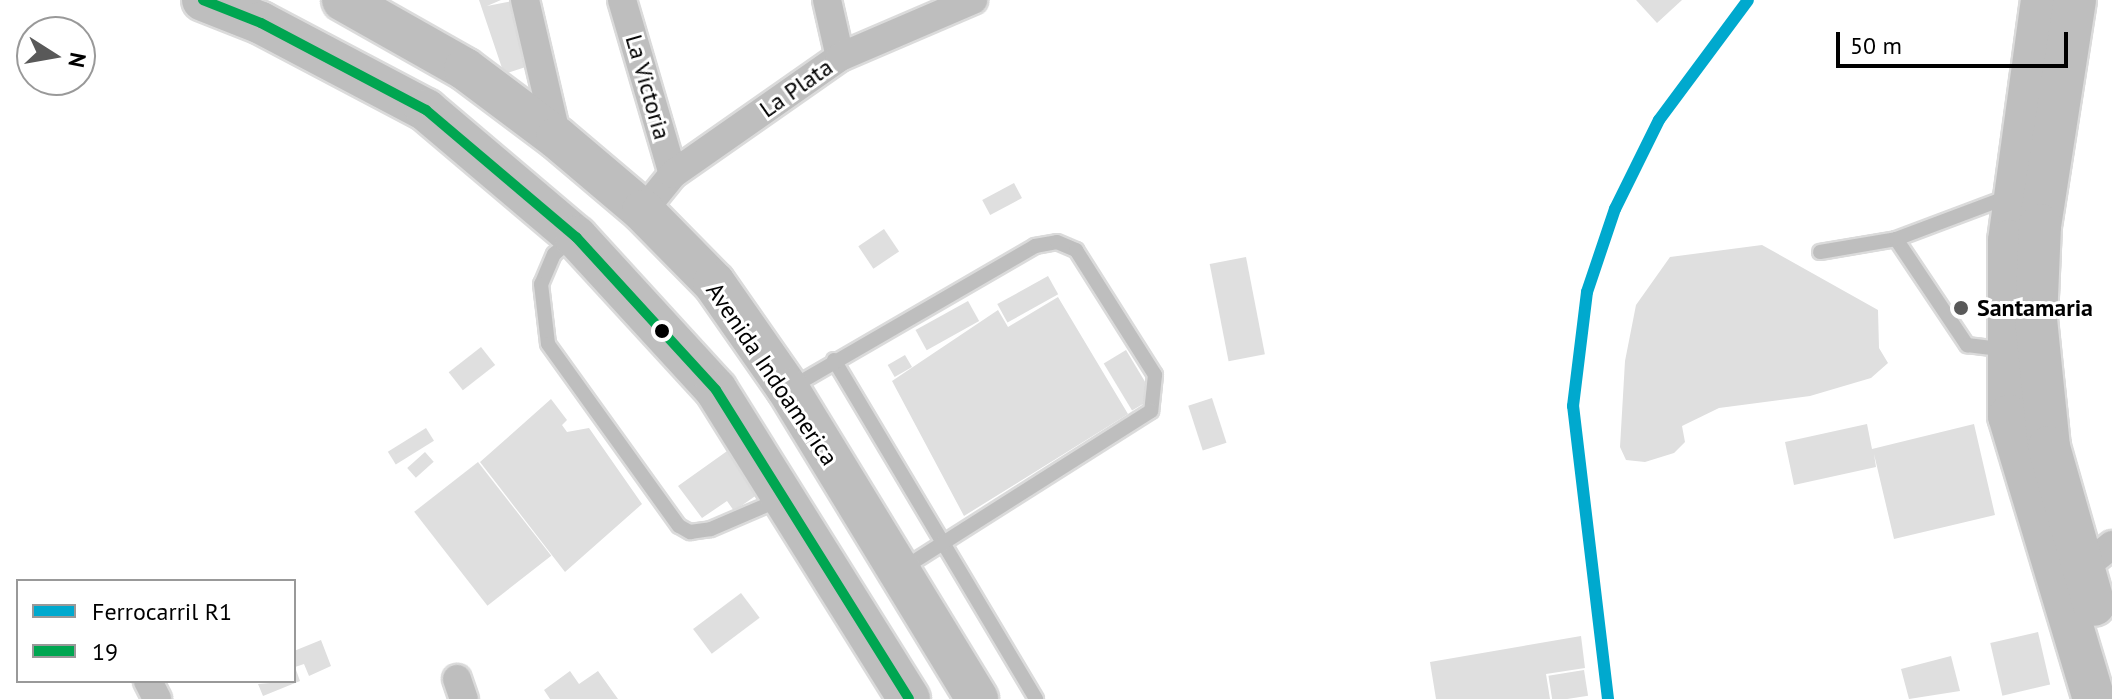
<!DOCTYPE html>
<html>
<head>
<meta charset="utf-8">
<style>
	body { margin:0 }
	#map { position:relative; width:2112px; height:699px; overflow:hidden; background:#fff; font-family:"PT Sans",sans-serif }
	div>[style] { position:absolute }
	.building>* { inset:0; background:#dfdfdf; transform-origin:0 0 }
	.roads { filter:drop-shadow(2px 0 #dbdbdb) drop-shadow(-2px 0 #dbdbdb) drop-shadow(0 2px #dbdbdb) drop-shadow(0 -2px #dbdbdb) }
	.lane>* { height:14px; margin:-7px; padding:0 7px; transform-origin:7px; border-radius:7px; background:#bebebe }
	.street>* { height:28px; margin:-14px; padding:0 14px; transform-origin:14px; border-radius:14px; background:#bebebe }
	.primary>* { height:42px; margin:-21px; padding:0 21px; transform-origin:21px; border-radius:21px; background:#bebebe }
	.bus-1>* { height:10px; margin:-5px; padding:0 5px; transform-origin:5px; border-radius:5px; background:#00a651 }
	.rail-1>* { height:12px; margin:-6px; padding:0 6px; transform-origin:6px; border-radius:6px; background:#00a9ce }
	.dots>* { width:22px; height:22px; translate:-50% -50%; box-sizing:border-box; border:4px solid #fff; border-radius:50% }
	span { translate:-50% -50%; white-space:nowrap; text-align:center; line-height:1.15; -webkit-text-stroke:6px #fff; paint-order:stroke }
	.street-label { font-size:24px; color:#000 }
	.poi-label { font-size:24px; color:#000; font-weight:700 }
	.left { translate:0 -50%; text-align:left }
	.legend { position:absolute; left:16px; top:579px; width:280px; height:104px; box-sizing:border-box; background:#fff; border:2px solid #999; margin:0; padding:10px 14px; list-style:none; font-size:24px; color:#000 }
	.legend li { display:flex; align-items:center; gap:16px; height:40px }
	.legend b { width:40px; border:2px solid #999 }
	.north { position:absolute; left:16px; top:16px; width:80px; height:80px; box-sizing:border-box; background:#fff; border:2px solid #999; border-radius:50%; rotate:101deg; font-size:22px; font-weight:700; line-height:32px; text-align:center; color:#000 }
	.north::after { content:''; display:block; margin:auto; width:28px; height:36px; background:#595959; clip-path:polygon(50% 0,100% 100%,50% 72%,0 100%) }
	.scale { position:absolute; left:1836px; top:32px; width:232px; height:36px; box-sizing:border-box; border:4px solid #000; border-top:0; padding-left:10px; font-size:24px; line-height:28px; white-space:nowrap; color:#000; -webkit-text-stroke:6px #fff; paint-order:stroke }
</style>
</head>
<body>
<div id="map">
	<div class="building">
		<div style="clip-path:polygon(479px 0,501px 0,487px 6px,517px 0,538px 63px,504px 74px)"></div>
		<div style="clip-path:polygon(1636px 0,1682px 0,1657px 23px)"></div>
		<div style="left:1014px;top:183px;width:17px;height:36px;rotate:62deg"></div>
		<div style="left:884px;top:229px;width:27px;height:31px;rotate:56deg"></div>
		<div style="clip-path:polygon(1762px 245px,1878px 310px,1879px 348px,1888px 363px,1871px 378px,1810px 396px,1719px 408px,1682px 426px,1685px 442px,1674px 453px,1645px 462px,1626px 460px,1620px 447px,1625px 361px,1636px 305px,1670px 257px)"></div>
		<div style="left:1246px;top:257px;width:99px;height:37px;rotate:79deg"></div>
		<div style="left:1048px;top:276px;width:21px;height:58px;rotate:61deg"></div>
		<div style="clip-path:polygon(1058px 297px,1128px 414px,964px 516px,892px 381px,998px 310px,1008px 327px)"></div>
		<div style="left:968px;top:301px;width:23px;height:60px;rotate:61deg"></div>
		<div style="left:481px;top:347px;width:23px;height:41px;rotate:52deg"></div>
		<div style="left:1126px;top:350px;width:55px;height:26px;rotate:59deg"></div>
		<div style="left:905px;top:355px;width:14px;height:20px;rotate:60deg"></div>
		<div style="left:1212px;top:398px;width:47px;height:25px;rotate:72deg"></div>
		<div style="clip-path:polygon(551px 399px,567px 420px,562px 425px,567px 432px,589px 428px,642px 504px,565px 572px,480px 462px)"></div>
		<div style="clip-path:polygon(1867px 424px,1872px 449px,1974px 424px,1995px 515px,1894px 539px,1874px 454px,1876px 467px,1794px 485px,1785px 442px)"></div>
		<div style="left:426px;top:428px;width:15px;height:45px;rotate:58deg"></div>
		<div style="clip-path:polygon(730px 449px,761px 492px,734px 511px,727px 501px,702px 518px,678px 486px)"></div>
		<div style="left:425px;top:452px;width:13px;height:24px;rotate:48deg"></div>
		<div style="left:478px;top:462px;width:119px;height:81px;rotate:52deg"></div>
		<div style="left:741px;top:593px;width:31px;height:60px;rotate:53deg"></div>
		<div style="left:2038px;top:632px;width:54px;height:49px;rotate:77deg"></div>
		<div style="clip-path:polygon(1581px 636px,1585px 668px,1546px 674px,1550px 699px,1436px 699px,1430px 662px)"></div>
		<div style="clip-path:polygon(321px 640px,331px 666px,309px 676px,304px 664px,295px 667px,300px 681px,263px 696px,258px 684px,294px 681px,294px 651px)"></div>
		<div style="clip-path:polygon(1951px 656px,1960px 691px,1909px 699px,1901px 669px)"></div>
		<div style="left:1584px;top:670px;width:26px;height:36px;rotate:81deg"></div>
		<div style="clip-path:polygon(570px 671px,579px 684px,598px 671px,618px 699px,550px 699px,544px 690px)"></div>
	</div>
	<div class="roads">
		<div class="lane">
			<div style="left:572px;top:239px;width:23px;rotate:140deg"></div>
			<div style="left:554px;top:254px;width:33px;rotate:113deg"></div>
			<div style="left:541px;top:284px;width:60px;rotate:83.3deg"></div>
			<div style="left:548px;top:344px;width:224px;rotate:54.3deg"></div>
			<div style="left:679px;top:526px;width:13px;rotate:29deg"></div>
			<div style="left:690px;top:532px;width:21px;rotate:-8deg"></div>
			<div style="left:711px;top:529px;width:76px;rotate:-23.2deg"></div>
			<div style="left:1896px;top:239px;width:128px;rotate:56.2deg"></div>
			<div style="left:1967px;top:345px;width:39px;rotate:7deg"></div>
			<div style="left:1820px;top:252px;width:77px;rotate:-9.7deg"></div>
			<div style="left:1896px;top:239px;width:120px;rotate:-20.6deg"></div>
			<div style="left:834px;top:360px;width:395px;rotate:59.2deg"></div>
			<div style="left:792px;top:387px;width:281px;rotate:-30.1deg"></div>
			<div style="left:1035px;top:246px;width:22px;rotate:-10deg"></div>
			<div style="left:1057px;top:242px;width:21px;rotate:23deg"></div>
			<div style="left:1076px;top:250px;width:148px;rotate:57.7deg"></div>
			<div style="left:1155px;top:375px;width:36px;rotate:96deg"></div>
			<div style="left:1151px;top:411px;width:295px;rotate:147.6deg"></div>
		</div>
		<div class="street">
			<div style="left:525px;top:0;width:142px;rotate:76.9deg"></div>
			<div style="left:622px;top:0;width:181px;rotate:73.7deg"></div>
			<div style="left:827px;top:0;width:58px;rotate:77.2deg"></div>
			<div style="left:643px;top:211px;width:48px;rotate:-51deg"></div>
			<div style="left:673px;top:174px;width:204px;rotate:-35deg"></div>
			<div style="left:840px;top:57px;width:145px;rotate:-23.2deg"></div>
			<div style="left:2072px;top:577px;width:51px;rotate:-38.7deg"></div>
			<div style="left:457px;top:679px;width:21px;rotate:71deg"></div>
			<div style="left:148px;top:681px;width:20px;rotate:63deg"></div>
		</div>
		<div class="primary">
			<div style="left:203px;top:0;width:62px;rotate:21.6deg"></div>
			<div style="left:261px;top:23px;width:187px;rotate:27.8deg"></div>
			<div style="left:426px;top:110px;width:197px;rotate:40.3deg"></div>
			<div style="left:576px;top:237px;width:207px;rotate:47.5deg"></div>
			<div style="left:716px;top:390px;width:364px;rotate:58deg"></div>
			<div style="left:343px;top:0;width:140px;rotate:29.5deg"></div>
			<div style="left:465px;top:69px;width:115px;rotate:36.9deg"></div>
			<div style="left:557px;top:138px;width:113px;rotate:40.3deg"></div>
			<div style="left:643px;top:211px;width:101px;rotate:45.4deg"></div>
			<div style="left:714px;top:283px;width:129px;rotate:55.1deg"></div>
			<div style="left:788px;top:389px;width:363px;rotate:58.6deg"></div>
			<div style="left:2042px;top:0;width:243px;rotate:97.8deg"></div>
			<div style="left:2009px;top:241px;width:175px;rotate:90deg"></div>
			<div style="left:2009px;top:416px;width:295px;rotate:73.3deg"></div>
			<div style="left:2075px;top:0;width:228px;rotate:98.8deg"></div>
			<div style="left:2040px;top:225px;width:94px;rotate:92.4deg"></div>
			<div style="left:2036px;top:319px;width:129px;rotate:84.2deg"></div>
			<div style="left:2049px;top:447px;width:164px;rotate:74.1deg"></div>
		</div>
	</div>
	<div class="bus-1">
		<div style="left:203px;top:0;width:62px;rotate:21.6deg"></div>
		<div style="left:261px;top:23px;width:187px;rotate:27.8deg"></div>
		<div style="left:426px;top:110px;width:197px;rotate:40.3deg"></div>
		<div style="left:576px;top:237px;width:207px;rotate:47.5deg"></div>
		<div style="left:716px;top:390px;width:364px;rotate:58deg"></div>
	</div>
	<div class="rail-1">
		<div style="left:1608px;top:699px;width:295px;rotate:-96.8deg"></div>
		<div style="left:1573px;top:406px;width:115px;rotate:-83deg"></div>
		<div style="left:1587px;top:292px;width:88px;rotate:-71.4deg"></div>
		<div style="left:1615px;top:209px;width:99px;rotate:-63.7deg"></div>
		<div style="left:1659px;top:120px;width:149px;rotate:-53.4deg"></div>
	</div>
	<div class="dots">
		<div style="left:1961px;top:308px;background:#595959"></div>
		<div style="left:662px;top:331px;background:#000"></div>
	</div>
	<div class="street-label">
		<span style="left:648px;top:87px;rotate:74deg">La Victoria</span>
		<span style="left:796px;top:88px;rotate:-35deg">La Plata</span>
		<span style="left:772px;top:374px;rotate:56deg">Avenida Indoamerica</span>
	</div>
	<div class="poi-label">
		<span class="left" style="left:1977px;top:308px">Santamaria</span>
	</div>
	<ul class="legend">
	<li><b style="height:10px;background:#00a9ce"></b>Ferrocarril R1</li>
	<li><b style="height:10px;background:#00a651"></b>19</li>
	</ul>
	<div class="north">N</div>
	<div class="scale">50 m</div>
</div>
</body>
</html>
